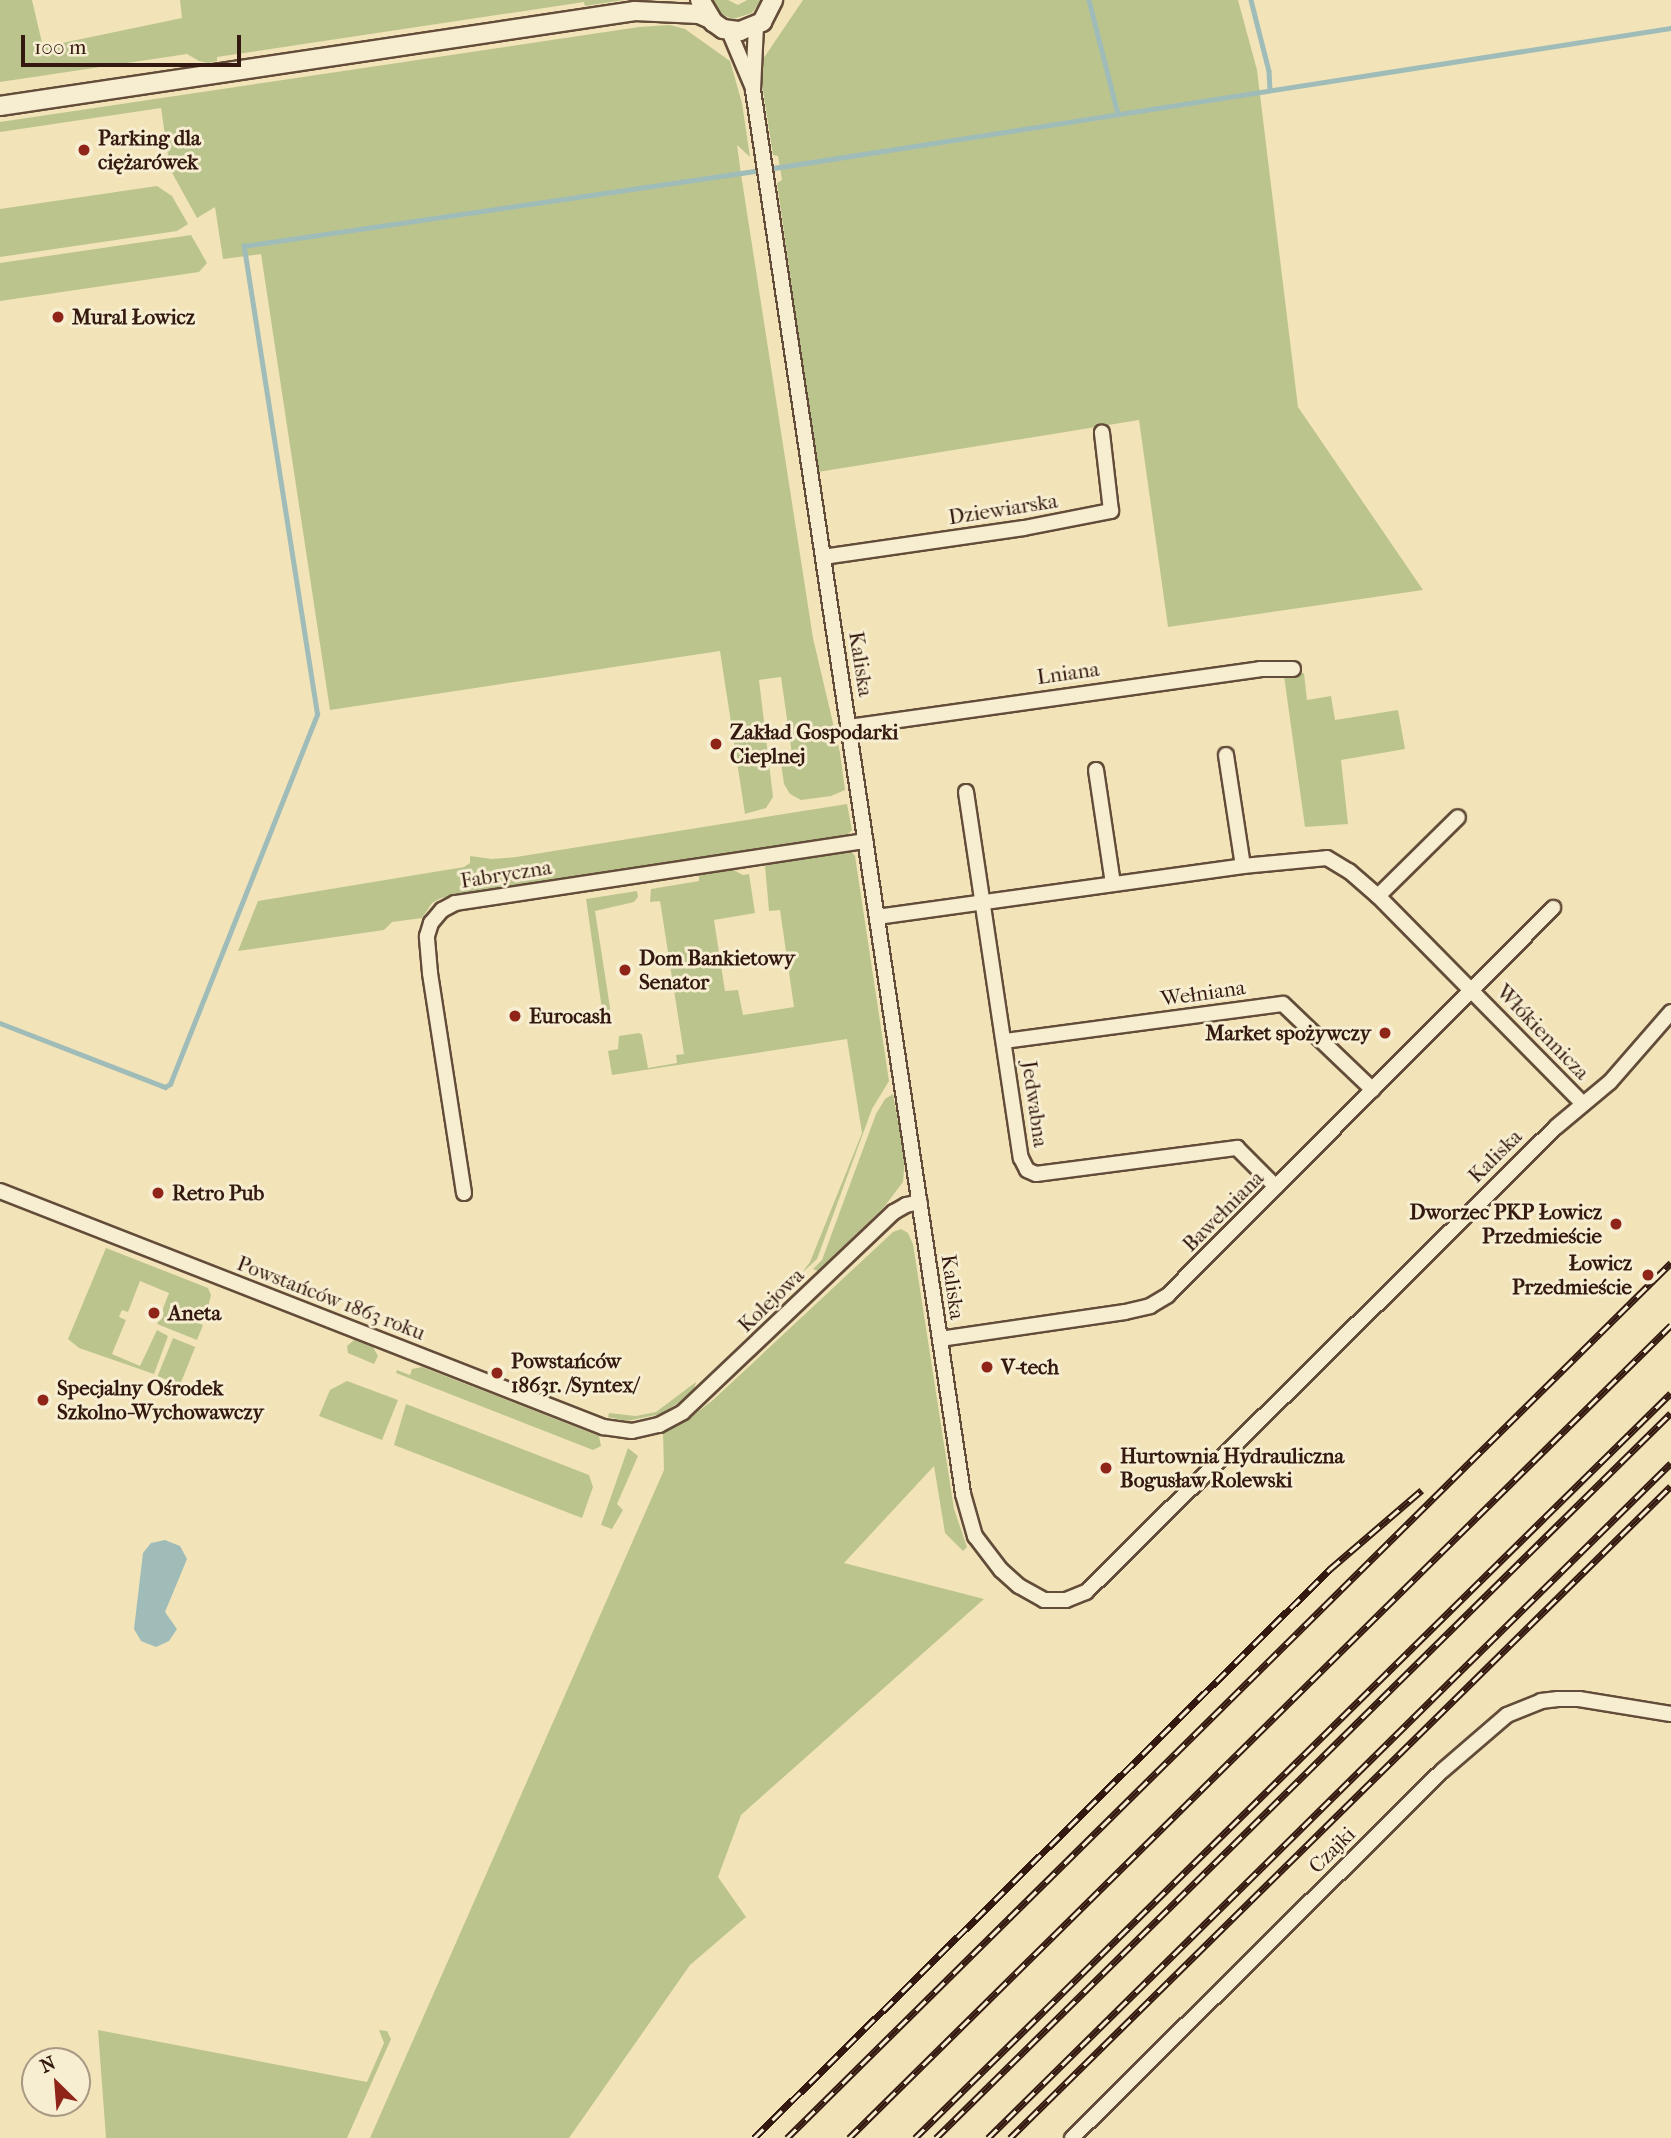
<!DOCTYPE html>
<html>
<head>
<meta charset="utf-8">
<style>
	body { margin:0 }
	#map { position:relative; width:1671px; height:2138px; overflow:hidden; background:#f2e4b8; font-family:"IM FELL French Canon",serif }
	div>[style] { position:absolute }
	.green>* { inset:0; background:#bcc48e; transform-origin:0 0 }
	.water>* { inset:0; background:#9fbcb9 }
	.stream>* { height:4.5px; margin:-2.25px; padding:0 2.25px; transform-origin:2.25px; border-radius:2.25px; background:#9fbcb9 }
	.roads { filter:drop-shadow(2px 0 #634c39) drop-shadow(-2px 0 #634c39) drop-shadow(0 2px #634c39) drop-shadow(0 -2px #634c39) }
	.minor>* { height:14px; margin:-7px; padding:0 7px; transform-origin:7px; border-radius:7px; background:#f7edd1 }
	.tertiary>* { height:18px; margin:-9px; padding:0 9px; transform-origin:9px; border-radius:9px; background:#f7edd1 }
	.rail>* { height:7px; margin-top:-3.5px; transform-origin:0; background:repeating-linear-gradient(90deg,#f7edd1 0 13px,#33190f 0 26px); box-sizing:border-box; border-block:2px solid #33190f }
	.dots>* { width:19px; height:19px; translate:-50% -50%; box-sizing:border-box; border:4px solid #f7edd1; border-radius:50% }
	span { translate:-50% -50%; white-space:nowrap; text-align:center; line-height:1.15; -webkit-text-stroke:6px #f7edd1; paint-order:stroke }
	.poi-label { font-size:21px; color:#33190f; font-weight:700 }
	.left { translate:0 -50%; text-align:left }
	.right { translate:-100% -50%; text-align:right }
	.street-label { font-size:21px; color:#33190f }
	.north { position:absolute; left:21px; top:2047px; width:70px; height:70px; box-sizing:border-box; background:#f7edd1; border:2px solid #a99883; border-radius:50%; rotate:335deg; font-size:19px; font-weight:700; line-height:28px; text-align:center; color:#33190f }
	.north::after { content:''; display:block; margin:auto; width:24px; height:32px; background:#8f2418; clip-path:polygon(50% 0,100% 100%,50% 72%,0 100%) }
	.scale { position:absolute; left:21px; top:35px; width:220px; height:32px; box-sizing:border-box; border:4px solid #33190f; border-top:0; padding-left:9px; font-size:21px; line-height:24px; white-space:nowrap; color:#33190f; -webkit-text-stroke:5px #f7edd1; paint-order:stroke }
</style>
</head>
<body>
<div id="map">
	<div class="green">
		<div style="clip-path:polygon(0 0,32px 0,43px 47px,182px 18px,180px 0,624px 0,585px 6px,584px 2px,217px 57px,217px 61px,208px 63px,199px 61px,187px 54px,0 82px)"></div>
		<div style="clip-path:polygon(712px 0,728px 0,738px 5px,747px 0,761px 0,752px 13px,733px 19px,721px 14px)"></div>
		<div style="clip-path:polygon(803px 0,1238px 0,1257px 70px,1298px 407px,1423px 590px,1168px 627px,1139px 420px,818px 472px,777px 183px,782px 180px,778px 156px,773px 155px,759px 65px)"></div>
		<div style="clip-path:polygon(670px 25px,685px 29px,730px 61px,742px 103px,750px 157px,737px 145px,741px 174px,813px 638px,840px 753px,845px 790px,831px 796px,801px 800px,790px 794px,784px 784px,781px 763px,793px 761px,781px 677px,759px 680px,773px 797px,766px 808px,745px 814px,720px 651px,330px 710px,261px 254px,223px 259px,215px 207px,197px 218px,170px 169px,161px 108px,0 132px,0 122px,639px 27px)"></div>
		<div style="clip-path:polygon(157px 186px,172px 196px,188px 224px,177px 231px,0 257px,0 209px)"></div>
		<div style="clip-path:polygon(191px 235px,207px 263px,199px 272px,0 301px,0 263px)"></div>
		<div style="clip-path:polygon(1304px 673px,1307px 700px,1331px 696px,1335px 720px,1398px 710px,1405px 749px,1341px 760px,1348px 824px,1305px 827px,1284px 676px)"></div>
		<div style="clip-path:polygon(847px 804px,852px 830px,846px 836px,441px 898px,432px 903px,422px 918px,392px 922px,384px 930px,238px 951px,258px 901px,464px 867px,470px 863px,470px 856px,492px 859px,516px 857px)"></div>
		<div style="clip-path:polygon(851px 851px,855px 856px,889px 1081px,872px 1109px,817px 1259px,802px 1273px,810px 1262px,862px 1133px,847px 1039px,612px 1075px,608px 1051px,618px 1049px,619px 1036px,639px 1033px,642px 1035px,648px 1068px,677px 1063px,676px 1055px,684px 1054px,660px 901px,650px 902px,651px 889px,699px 881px,699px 872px,728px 867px,743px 875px,749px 874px,755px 913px,714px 920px,725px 991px,738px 990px,743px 1015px,794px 1007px,780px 910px,769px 911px,765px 866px,775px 861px)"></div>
		<div style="clip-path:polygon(637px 891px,638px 897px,634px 902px,595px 911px,611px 1014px,603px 1016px,586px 899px)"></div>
		<div style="clip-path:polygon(893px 1094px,905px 1159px,903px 1182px,884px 1207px,818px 1271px,813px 1269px,822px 1260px,876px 1114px,885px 1099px)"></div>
		<div style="clip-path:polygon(901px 1229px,908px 1233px,913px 1244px,954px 1509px,967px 1547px,963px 1551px,945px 1533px,934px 1466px,844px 1563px,984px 1599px,741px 1815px,718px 1877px,746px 1917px,690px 1965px,569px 2138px,370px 2138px,664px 1470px,663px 1433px,686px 1421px,713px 1400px,893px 1232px)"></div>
		<div style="clip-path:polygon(106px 1248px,208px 1288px,211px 1295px,205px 1321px,185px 1313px,183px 1316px,203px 1325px,197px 1340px,157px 1324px,169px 1293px,140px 1281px,128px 1312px,122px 1310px,119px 1317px,126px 1320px,112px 1354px,140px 1366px,157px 1330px,168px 1336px,154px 1374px,79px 1348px,68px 1339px)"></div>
		<div style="left:173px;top:1338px;width:24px;height:41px;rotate:22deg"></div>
		<div style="clip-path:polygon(354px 1340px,373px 1347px,378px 1356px,374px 1364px,348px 1353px,347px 1346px)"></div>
		<div style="clip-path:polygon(422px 1367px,599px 1436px,601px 1446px,593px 1450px,396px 1373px,397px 1370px,410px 1375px,412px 1369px)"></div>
		<div style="clip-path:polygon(347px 1381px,398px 1400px,382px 1440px,319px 1416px,330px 1390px)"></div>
		<div style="clip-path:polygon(696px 1382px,694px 1389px,681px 1401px,661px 1414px,627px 1421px,608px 1417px,609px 1413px,636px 1416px,656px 1412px)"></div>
		<div style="clip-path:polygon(406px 1404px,589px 1475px,593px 1487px,582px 1518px,394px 1445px)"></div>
		<div style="clip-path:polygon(628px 1448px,638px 1456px,617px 1504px,623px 1510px,612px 1529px,601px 1525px)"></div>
		<div style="clip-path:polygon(98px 2030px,367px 2082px,384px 2043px,379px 2030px,387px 2031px,391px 2039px,347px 2138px,106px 2138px)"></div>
	</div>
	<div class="water">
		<div style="clip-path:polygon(165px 1540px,180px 1546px,187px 1559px,165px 1612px,177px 1629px,169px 1641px,156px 1647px,141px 1641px,134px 1629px,143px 1553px,151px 1543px)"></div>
	</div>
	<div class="stream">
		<div style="left:1089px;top:0;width:118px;rotate:75.7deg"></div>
		<div style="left:1251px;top:0;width:73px;rotate:75.8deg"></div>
		<div style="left:1269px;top:71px;width:19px;rotate:87deg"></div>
		<div style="left:0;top:1023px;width:177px;rotate:21.2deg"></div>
		<div style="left:165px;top:1087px;width:6px;rotate:-31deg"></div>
		<div style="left:170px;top:1084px;width:398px;rotate:-68.3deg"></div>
		<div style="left:317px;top:714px;width:474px;rotate:-98.9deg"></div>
		<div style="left:244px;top:246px;width:509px;rotate:-8.35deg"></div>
		<div style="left:748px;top:172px;width:934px;rotate:-8.87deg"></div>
	</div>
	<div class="roads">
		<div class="minor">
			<div style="left:756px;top:26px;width:64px;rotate:92.7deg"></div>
			<div style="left:753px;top:90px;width:1420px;rotate:81.49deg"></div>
			<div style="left:963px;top:1494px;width:44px;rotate:74.1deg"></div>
			<div style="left:975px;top:1536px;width:43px;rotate:52.6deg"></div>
			<div style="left:1001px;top:1570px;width:24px;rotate:42deg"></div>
			<div style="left:1019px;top:1586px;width:29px;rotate:29deg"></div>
			<div style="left:1044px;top:1600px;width:22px"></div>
			<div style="left:1066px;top:1600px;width:22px;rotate:-22deg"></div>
			<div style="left:1086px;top:1592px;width:661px;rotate:-44.69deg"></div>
			<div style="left:1556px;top:1127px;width:70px;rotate:-39.8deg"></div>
			<div style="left:1610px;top:1082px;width:93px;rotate:-48.9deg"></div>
			<div style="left:729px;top:31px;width:62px;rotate:67.2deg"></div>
			<div style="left:823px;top:557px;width:203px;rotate:-8.2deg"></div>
			<div style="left:1024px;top:528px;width:89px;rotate:-11.1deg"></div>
			<div style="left:1111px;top:511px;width:79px;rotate:-96.6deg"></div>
			<div style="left:849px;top:727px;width:415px;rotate:-8deg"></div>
			<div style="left:1260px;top:669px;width:33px"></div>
			<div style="left:1226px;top:755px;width:112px;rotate:81.3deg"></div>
			<div style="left:1096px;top:770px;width:115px;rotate:81.5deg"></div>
			<div style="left:966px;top:792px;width:370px;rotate:81.5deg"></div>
			<div style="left:1021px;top:1158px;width:13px;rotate:63deg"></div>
			<div style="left:1027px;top:1170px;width:10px;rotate:24deg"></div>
			<div style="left:1036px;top:1174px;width:203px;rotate:-7.4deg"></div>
			<div style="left:1237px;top:1148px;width:55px;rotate:45deg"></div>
			<div style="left:1378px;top:896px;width:112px;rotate:-44.6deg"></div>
			<div style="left:877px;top:917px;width:370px;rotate:-7.9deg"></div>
			<div style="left:1243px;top:866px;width:84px;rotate:-5.4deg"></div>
			<div style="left:1327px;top:858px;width:26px;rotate:31deg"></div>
			<div style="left:1349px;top:871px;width:38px;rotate:41deg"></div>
			<div style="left:1378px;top:896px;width:292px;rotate:45.4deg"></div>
			<div style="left:1005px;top:1041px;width:280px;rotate:-7.6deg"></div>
			<div style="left:1283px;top:1004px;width:124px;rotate:43.7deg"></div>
			<div style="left:0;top:1191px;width:648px;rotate:21.37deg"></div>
			<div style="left:603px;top:1427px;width:29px;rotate:8deg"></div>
			<div style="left:632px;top:1431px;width:28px;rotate:-13deg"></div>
			<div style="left:659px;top:1425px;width:27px;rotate:-28deg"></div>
			<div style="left:683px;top:1412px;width:291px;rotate:-43.5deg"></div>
			<div style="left:894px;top:1212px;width:14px;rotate:-30deg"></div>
			<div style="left:906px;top:1205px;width:14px;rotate:-12deg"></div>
			<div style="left:464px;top:1193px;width:223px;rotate:-98.8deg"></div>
			<div style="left:430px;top:973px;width:37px;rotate:-95deg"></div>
			<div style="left:427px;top:936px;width:14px;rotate:-73deg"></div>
			<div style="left:431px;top:923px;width:17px;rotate:-50deg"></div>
			<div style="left:442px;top:910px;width:15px;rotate:-28deg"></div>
			<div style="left:455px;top:903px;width:415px;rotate:-8.6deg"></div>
			<div style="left:940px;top:1339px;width:187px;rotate:-8.3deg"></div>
			<div style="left:1125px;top:1312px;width:26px;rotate:-13deg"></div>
			<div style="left:1150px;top:1306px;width:21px;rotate:-31deg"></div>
			<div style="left:1168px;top:1295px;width:546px;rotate:-45.15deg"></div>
			<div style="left:1072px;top:2138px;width:521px;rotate:-44.77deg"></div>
			<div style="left:1442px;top:1771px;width:86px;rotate:-40.7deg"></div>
			<div style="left:1507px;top:1715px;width:37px;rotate:-22deg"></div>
			<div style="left:1541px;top:1701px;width:17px;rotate:-7deg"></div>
			<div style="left:1558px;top:1699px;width:21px"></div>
			<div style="left:1579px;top:1699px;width:93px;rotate:9.3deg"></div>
		</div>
		<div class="tertiary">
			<div style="left:700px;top:0;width:26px;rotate:59deg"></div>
			<div style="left:713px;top:22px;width:12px;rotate:35deg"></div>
			<div style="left:723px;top:29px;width:17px;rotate:7deg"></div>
			<div style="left:740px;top:31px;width:24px;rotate:-22deg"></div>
			<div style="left:762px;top:22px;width:25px;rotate:-63deg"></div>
			<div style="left:0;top:106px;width:642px;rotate:-8.51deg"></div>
			<div style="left:635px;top:11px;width:64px;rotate:2.7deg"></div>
			<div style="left:699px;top:14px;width:10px;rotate:24deg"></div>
		</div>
	</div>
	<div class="rail">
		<div style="left:754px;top:2138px;width:810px;rotate:-44.65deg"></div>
		<div style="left:1330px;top:1569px;width:121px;rotate:-40.7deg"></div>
		<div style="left:787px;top:2138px;width:1244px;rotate:-44.71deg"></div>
		<div style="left:849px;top:2138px;width:1156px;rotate:-44.68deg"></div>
		<div style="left:915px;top:2138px;width:1061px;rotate:-44.58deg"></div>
		<div style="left:936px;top:2138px;width:1032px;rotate:-44.61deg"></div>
		<div style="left:988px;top:2138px;width:960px;rotate:-44.66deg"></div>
		<div style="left:1010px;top:2138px;width:928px;rotate:-44.61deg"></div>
	</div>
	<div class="dots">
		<div style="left:84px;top:150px;background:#8f2418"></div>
		<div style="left:58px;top:317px;background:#8f2418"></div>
		<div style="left:716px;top:744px;background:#8f2418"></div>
		<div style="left:625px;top:970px;background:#8f2418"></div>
		<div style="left:515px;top:1016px;background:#8f2418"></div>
		<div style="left:1385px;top:1033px;background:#8f2418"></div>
		<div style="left:158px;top:1193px;background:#8f2418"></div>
		<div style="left:1616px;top:1224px;background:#8f2418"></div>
		<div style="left:1648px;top:1275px;background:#8f2418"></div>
		<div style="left:154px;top:1313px;background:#8f2418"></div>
		<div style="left:987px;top:1367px;background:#8f2418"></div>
		<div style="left:497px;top:1373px;background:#8f2418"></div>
		<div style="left:43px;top:1400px;background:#8f2418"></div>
		<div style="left:1106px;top:1468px;background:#8f2418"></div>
	</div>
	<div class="poi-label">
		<span class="left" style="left:98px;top:150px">Parking dla<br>ciężarówek</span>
		<span class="left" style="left:72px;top:317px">Mural Łowicz</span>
		<span class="left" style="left:730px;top:744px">Zakład Gospodarki<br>Cieplnej</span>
		<span class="left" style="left:639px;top:970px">Dom Bankietowy<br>Senator</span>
		<span class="left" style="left:529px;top:1016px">Eurocash</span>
		<span class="right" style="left:1371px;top:1033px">Market spożywczy</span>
		<span class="left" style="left:172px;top:1193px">Retro Pub</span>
		<span class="right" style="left:1602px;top:1224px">Dworzec PKP Łowicz<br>Przedmieście</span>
		<span class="right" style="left:1632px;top:1275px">Łowicz<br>Przedmieście</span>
		<span class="left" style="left:168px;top:1313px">Aneta</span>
		<span class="left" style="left:511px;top:1373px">Powstańców<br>1863r. /Syntex/</span>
		<span class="left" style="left:1001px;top:1367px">V-tech</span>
		<span class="left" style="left:57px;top:1400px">Specjalny Ośrodek<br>Szkolno-Wychowawczy</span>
		<span class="left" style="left:1120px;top:1468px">Hurtownia Hydrauliczna<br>Bogusław Rolewski</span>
	</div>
	<div class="street-label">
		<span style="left:1003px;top:509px;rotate:-9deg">Dziewiarska</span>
		<span style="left:861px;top:664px;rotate:81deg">Kaliska</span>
		<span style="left:1068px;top:673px;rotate:-8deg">Lniana</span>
		<span style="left:506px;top:874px;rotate:-9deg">Fabryczna</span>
		<span style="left:1203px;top:993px;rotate:-8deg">Wełniana</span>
		<span style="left:1543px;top:1032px;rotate:46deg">Włókiennicza</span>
		<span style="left:1035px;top:1104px;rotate:82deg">Jedwabna</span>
		<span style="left:1495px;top:1156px;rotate:-45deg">Kaliska</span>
		<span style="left:1223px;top:1211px;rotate:-45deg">Bawełniana</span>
		<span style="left:953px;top:1287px;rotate:82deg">Kaliska</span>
		<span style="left:331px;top:1298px;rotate:21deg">Powstańców 1863 roku</span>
		<span style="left:771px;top:1300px;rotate:-44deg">Kolejowa</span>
		<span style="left:1332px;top:1850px;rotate:-45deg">Czajki</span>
	</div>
	<div class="north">N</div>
	<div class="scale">100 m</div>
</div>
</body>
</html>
